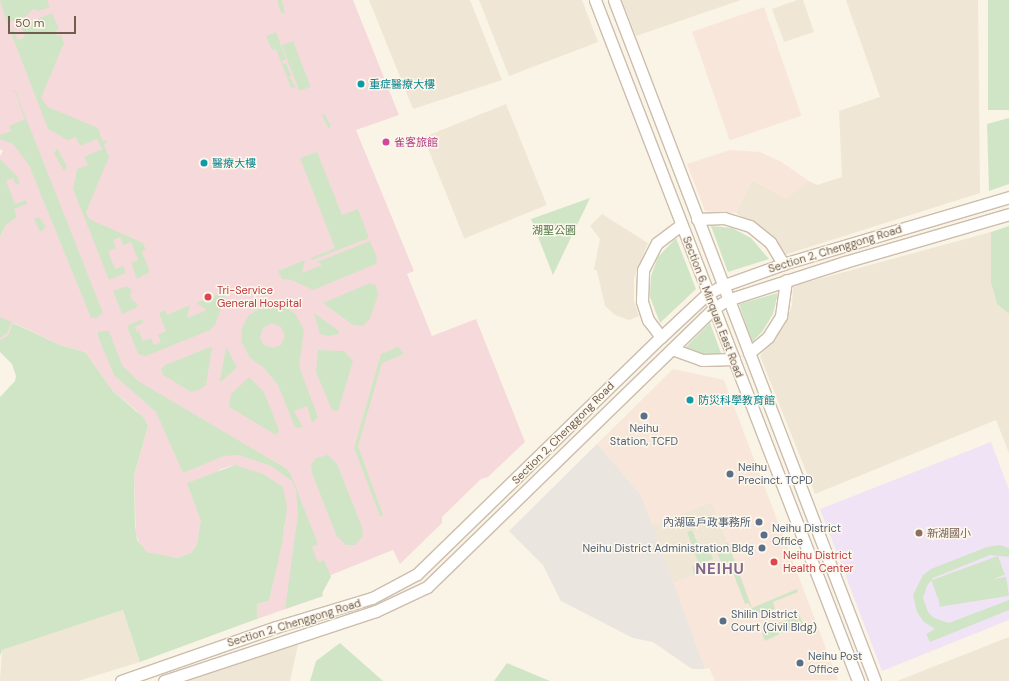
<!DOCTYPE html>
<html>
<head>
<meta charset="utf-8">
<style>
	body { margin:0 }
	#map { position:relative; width:1009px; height:681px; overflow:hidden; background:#faf4e6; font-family:"DM Sans","Noto Sans TC",sans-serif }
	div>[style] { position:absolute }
	.residential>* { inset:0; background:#f0e6d5; transform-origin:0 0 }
	.commercial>* { inset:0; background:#f9e6db; transform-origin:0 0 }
	.industrial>* { inset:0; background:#eae5df }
	.education>* { inset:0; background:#f1e3f6 }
	.medical>* { inset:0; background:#f6dadb }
	.green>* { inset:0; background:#d0e5c6; transform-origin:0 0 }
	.roads { filter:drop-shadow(1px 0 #ccbdac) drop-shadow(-1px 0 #ccbdac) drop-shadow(0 1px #ccbdac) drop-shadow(0 -1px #ccbdac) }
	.secondary>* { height:11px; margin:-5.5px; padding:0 5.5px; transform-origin:5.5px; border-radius:5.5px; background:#fff }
	.dots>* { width:11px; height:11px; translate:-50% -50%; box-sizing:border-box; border:2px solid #fdf8ec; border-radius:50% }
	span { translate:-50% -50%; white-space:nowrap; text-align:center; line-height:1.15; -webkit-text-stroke:3px #fdf8ec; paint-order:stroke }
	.culture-label { font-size:11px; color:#0d838f }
	.left { translate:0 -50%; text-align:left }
	.hotel-label { font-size:11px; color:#b23c85 }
	.park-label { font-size:11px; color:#547a4a }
	.street-label { font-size:11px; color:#705d4e }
	.health-label { font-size:11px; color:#be3a42 }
	.service-label { font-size:11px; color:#4e5e75 }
	.right { translate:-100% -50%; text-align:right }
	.education-label { font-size:11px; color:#785e54 }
	.district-label { font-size:15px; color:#83668c; font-weight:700; letter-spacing:1px }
	.scale { position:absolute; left:8px; top:16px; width:68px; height:18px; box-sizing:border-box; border:2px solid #705d4e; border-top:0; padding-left:5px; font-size:12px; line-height:14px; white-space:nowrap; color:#705d4e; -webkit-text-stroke:3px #fdf8ec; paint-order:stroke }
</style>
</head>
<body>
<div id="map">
	<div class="residential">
		<div style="clip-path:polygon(369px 0,470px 0,502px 80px,413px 109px)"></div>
		<div style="clip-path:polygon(479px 0,582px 0,598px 42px,509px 76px)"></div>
		<div style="clip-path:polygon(622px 0,741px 0,636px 36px)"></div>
		<div style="clip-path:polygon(797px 0,803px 0,814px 32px,784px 42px,772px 9px)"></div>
		<div style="clip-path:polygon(846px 0,978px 0,980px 193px,784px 255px,774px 239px,736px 213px,752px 180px,786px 198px,809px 181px,817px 185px,842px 177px,839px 111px,880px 97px)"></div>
		<div style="left:506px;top:104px;width:109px;height:89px;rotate:68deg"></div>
		<div style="clip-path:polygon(602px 214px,648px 243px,634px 278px,634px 301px,639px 316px,629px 320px,615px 315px,605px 306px,597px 271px,594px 269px,600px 239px,590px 226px)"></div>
		<div style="clip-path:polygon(991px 232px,991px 283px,997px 304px,1009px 314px,1009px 453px,996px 420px,815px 494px,760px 356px,785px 325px,792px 305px,793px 286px)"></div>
		<div style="left:712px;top:502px;width:62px;height:65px;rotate:69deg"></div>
		<div style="clip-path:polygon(123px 610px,140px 662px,78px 681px,0 681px,2px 650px)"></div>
		<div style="clip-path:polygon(292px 637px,298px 645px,290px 681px,170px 681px)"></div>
		<div style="clip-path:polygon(1009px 637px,1009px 681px,897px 681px)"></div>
	</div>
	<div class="commercial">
		<div style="left:764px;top:7px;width:115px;height:76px;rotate:71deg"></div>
		<div style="clip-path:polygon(730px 150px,760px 152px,780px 161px,809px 181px,786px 198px,752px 180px,736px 213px,705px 211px,687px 164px)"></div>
		<div style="clip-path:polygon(673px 369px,724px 380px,838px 680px,715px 681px,709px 668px,705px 669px,673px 583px,734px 560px,712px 502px,652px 526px,641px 495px,597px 444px)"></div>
	</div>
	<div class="industrial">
		<div style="clip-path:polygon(597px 444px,641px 495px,705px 669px,692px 669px,653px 642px,633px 638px,561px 601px,543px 565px,509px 531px)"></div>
	</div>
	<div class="education">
		<div style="clip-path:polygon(991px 442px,1009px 490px,1009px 620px,882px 671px,820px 509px)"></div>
	</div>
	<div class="medical">
		<div style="clip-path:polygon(0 0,353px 0,399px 115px,356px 130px,414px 271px,407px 274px,432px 336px,476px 319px,525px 442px,488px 477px,481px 479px,442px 517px,442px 523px,400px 564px,393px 550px,331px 575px,322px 593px,323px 596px,257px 619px,257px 604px,269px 601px,285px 525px,235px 465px,221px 469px,191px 493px,202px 521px,197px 544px,191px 553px,177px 558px,161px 556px,147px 552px,140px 545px,136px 535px,134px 476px,148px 426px,137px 411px,113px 391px,85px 352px,60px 345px,14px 323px,8px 335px,0 340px,0 237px,6px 225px,0 204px,0 156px,3px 151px,0 149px)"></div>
	</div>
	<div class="green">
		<div style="clip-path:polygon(0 0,47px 0,50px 7px,38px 11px,33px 9px,27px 16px,7px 23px)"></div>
		<div style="clip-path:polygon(277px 0,282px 0,285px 14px,281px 13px)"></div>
		<div style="left:988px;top:0;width:21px;height:110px"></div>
		<div style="clip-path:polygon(52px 13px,59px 29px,55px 31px,57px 36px,61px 35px,64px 43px,41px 98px,48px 107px,98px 128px,102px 141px,106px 140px,107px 143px,104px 144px,109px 157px,86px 212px,89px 219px,143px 243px,146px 250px,142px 252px,150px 272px,137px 279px,131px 263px,138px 260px,131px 242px,123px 245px,120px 237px,113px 240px,116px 248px,108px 251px,115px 269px,123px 266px,126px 273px,109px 280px,73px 189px,77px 169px,88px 165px,84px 157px,102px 149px,97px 139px,80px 146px,76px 137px,68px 140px,48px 129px,10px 30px,13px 29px,18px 40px,25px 37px,21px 26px)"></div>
		<div style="clip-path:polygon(276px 32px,286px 59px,282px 61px,284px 64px,286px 63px,291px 75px,289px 77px,296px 87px,291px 88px,276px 49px,272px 50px,266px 36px)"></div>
		<div style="left:293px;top:41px;width:49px;height:12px;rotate:69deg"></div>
		<div style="clip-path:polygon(15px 90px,103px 313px,97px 318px,91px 318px,29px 165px,13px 144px,0 139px,0 135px,11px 131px,9px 126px,25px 119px,15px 92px,11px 92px)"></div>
		<div style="clip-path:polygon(324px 113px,331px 126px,329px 129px,322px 116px)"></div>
		<div style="clip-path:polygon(1009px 118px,1009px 184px,989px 191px,987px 124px)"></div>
		<div style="clip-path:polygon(57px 148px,67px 166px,64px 171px,54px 153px)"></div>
		<div style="clip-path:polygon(317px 152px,342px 215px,358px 209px,369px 238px,312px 260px,311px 258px,335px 248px,300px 158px)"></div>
		<div style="clip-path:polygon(0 159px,17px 176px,20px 183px,16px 185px,13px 178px,6px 181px,15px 204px,26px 200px,27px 204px,14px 209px,17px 217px,6px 225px,0 237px)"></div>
		<div style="clip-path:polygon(590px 198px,553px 275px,531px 219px)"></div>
		<div style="clip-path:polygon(39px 217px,46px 227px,40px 232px,34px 219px)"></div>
		<div style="clip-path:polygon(711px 226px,732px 228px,751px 238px,769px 259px,728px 272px)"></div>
		<div style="clip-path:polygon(1009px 226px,1009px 314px,997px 304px,991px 283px,991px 232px)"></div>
		<div style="clip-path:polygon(676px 238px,696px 289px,660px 323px,650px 297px,651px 276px,658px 257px)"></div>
		<div style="clip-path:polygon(370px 241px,377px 258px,376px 264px,313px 290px,292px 280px,282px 279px,278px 271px,305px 260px,302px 273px,322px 265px,317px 262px)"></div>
		<div style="clip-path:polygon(370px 283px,376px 286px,378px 295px,370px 319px,363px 326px,353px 325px,323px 303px)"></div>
		<div style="clip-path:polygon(127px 286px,132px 290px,130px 295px,132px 300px,138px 304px,136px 308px,122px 314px,113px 291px)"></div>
		<div style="clip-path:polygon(224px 292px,225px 297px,215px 325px,210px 330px,146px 356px,138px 354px,127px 326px,142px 319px,143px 323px,135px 327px,137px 332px,139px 331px,143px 341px,151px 338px,154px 345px,161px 342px,158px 335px,166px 331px,159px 313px,165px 310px,167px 315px,190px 305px,187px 318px,207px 310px,196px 303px)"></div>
		<div style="clip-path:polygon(778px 293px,773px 314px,762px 332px,752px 342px,739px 304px)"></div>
		<div style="clip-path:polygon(evenodd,277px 304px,295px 313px,304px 330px,299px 366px,318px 417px,312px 423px,307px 406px,294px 411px,303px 427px,298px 428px,295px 427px,278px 385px,264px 368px,250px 358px,241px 341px,242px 328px,248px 316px,264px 305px,277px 304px,272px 323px,281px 327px,285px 336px,281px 345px,273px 348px,264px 345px,260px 338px,263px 328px,272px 323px)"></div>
		<div style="clip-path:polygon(314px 313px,339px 331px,339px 334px,328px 336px,320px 334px)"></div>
		<div style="clip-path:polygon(0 317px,12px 322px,7px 333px,0 338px)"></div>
		<div style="clip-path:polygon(13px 323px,60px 345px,85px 352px,113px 391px,144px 418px,148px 426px,134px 476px,135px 525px,137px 540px,147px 552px,177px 558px,191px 553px,197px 544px,201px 521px,187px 483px,235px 465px,263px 474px,283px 487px,287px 508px,282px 544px,269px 601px,257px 604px,257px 619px,140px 662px,123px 610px,2px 650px,0 656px,0 397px,15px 381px,16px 376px,12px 364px,0 352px,0 340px,8px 335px)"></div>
		<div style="clip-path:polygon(710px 323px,721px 353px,705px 354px,685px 348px)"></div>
		<div style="clip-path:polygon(104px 331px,109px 331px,122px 365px,138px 381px,287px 469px,291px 475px,318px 544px,312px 547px,318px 562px,324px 560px,331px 577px,322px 593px,323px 596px,285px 609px,298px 514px,296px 490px,292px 481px,271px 466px,239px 455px,224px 456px,183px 473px,156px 412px,114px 375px,98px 336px,98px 332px)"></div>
		<div style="clip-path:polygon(210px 347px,212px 348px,206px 385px,201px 389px,191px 392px,163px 375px,161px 369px,165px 365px)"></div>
		<div style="clip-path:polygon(226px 347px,237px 367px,222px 381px,220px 381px)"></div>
		<div style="clip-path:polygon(398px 347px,404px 354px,382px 363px,358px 446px,383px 515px,380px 516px,354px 448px,381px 354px)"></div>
		<div style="clip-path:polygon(318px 350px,344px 351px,353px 361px,338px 411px,332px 410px,316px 372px)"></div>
		<div style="clip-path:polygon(249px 377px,264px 392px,279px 430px,276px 435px,229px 407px,231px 394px)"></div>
		<div style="clip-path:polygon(328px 455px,337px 464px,362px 527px,363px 536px,355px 545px,346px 545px,337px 537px,312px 473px,311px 465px,316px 458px)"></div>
		<div style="clip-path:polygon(692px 530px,698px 545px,709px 550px,713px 559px,699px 564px,687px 532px)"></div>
		<div style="clip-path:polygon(728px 543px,752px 608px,797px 589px,798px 592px,773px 602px,775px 609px,761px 615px,759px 612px,755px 613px,748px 603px,745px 604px,729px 562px,722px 564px,715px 548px)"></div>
		<div style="clip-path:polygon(1000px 545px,1009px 548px,1009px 557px,990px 555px,933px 578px,927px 586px,923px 598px,928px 612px,934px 618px,949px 623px,1009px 600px,1009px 610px,930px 642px,926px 634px,935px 629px,924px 622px,917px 612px,913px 595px,923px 575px,931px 569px,987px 547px)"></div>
		<div style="left:998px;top:556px;width:20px;height:71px;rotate:70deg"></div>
		<div style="clip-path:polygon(711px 563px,713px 568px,694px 575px,692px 565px,696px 569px)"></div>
		<div style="left:1006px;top:577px;width:19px;height:70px;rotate:81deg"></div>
		<div style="clip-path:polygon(799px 615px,803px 623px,765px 641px,762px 633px,767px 631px,766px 628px)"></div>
		<div style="clip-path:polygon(340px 643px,383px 681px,310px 681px,316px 661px)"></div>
		<div style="clip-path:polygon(507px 663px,550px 681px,494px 681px)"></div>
	</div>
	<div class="roads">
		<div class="secondary">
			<div style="left:595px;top:0;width:730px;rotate:68.88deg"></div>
			<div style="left:614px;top:0;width:729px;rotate:69.03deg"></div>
			<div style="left:697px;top:219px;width:27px;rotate:-2deg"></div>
			<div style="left:724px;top:218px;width:27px;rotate:17deg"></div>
			<div style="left:750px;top:226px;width:26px;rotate:39deg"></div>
			<div style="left:770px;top:242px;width:26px;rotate:59deg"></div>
			<div style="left:661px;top:337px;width:21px;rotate:-127deg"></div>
			<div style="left:648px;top:320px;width:20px;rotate:-108deg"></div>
			<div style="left:642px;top:301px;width:31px;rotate:-88deg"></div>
			<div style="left:643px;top:270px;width:30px;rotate:-63deg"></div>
			<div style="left:657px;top:243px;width:30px;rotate:-37deg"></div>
			<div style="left:672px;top:349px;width:32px;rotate:20deg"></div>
			<div style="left:702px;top:360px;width:32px;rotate:-2deg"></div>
			<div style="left:749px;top:353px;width:25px;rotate:-40deg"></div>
			<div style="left:768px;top:337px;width:25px;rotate:-58deg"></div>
			<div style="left:781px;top:316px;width:36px;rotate:-82deg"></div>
			<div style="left:121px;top:681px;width:164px;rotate:-19.2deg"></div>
			<div style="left:276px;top:627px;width:100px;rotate:-16.8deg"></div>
			<div style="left:372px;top:598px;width:51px;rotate:-28.1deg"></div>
			<div style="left:417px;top:574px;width:340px;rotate:-44.2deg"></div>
			<div style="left:661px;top:337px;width:63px;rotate:-43.1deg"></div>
			<div style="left:707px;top:294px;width:17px;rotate:-28deg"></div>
			<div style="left:722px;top:286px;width:65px;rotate:-19.8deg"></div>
			<div style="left:783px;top:264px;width:236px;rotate:-16.5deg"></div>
			<div style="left:164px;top:681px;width:223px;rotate:-18.3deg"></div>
			<div style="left:376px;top:611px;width:56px;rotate:-25.2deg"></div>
			<div style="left:427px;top:587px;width:399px;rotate:-44.2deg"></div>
			<div style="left:713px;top:309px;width:17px;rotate:-33deg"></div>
			<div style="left:727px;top:300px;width:124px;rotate:-17.9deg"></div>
			<div style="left:845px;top:262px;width:171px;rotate:-16.3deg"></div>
		</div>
	</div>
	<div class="dots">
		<div style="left:361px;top:84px;background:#0f9aa8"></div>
		<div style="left:386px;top:142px;background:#d1479c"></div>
		<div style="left:204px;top:163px;background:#0f9aa8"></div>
		<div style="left:208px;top:297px;background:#e0444e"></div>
		<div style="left:690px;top:400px;background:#0f9aa8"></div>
		<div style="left:644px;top:416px;background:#5c6f8a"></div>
		<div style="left:730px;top:474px;background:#5c6f8a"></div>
		<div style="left:759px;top:522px;background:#5c6f8a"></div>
		<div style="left:919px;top:533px;background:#8d6e63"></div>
		<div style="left:764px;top:535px;background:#5c6f8a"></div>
		<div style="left:762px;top:548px;background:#5c6f8a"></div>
		<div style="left:774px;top:562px;background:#e0444e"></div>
		<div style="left:723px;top:621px;background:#5c6f8a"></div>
		<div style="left:800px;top:663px;background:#5c6f8a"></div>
	</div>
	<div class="culture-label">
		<span class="left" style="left:369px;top:84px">重症醫療大樓</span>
		<span class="left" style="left:212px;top:163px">醫療大樓</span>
		<span class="left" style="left:698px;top:400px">防災科學教育館</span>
	</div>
	<div class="hotel-label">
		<span class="left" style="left:394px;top:142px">雀客旅館</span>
	</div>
	<div class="park-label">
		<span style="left:554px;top:230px">湖聖公園</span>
	</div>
	<div class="street-label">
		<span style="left:835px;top:249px;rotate:-17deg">Section 2, Chenggong Road</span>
		<span style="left:713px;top:307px;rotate:69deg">Section 6, Minquan East Road</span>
		<span style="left:563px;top:433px;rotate:-45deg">Section 2, Chenggong Road</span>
		<span style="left:294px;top:623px;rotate:-17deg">Section 2, Chenggong Road</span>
	</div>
	<div class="health-label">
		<span class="left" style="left:217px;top:297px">Tri-Service<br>General Hospital</span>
		<span class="left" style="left:783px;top:562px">Neihu District<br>Health Center</span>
	</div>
	<div class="service-label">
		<span style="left:644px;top:435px">Neihu<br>Station, TCFD</span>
		<span class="left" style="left:738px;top:474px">Neihu<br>Precinct. TCPD</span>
		<span class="right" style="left:751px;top:522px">內湖區戶政事務所</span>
		<span class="left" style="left:772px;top:535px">Neihu District<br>Office</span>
		<span class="right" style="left:754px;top:548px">Neihu District Administration Bldg</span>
		<span class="left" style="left:731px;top:621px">Shilin District<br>Court (Civil Bldg)</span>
		<span class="left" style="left:808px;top:663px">Neihu Post<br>Office</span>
	</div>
	<div class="education-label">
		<span class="left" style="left:927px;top:533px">新湖國小</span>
	</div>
	<div class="district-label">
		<span style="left:720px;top:570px">NEIHU</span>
	</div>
	<div class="scale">50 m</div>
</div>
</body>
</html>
